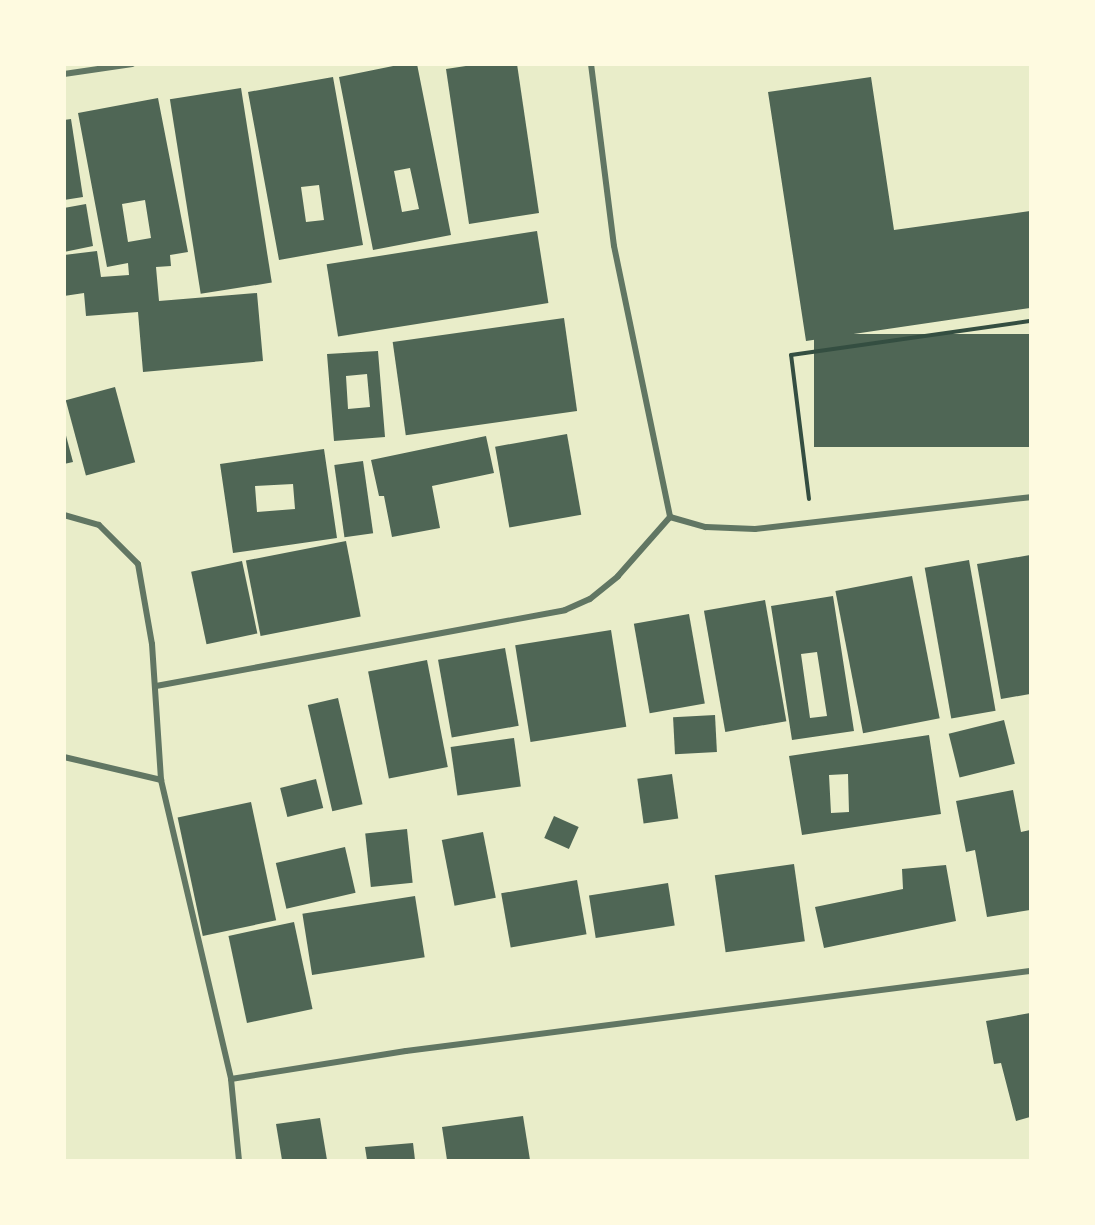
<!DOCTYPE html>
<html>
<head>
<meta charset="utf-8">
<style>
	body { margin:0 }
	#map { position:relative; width:1095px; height:1225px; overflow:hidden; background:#e9edc9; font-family:"Archivo Narrow",sans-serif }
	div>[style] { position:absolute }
	.building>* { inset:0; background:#4f6655; transform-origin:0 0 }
	.path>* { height:4px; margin:-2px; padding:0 2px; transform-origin:2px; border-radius:2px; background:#344e41 }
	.minor>* { height:6px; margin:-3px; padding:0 3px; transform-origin:3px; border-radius:3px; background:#617663 }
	span { translate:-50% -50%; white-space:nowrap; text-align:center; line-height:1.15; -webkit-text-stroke:6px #fefae0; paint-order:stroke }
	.frame { position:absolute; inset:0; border:66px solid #fefae0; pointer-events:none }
</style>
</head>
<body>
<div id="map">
	<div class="building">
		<div style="clip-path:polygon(evenodd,403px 64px,417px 64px,451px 235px,373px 250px,339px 77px,403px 64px,410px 168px,419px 209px,402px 212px,394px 171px,410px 168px)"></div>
		<div style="clip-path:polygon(479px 64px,517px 64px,539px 213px,469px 224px,446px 69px)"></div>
		<div style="clip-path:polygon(evenodd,333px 77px,363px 245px,279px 260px,248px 92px,333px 77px,319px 185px,324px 220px,306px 222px,301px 187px,319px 185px)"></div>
		<div style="clip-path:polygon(871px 77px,894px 230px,1030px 211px,1030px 308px,806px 341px,768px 92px)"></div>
		<div style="left:241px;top:88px;width:197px;height:72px;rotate:81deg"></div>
		<div style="clip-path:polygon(evenodd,158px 98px,188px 252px,170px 255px,171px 266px,156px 267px,159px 301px,257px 293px,263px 361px,143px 372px,138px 312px,86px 316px,84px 293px,64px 296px,64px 255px,97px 251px,101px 277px,129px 275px,128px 263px,107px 267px,78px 113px,158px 98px,145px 200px,151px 238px,128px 242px,122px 204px,145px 200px)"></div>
		<div style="clip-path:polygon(71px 119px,83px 197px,64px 200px,64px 120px)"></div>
		<div style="clip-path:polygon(86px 204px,93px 246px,64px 252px,64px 208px)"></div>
		<div style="left:537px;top:231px;width:73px;height:213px;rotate:81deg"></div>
		<div style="left:564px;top:318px;width:94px;height:173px;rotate:82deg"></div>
		<div style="left:1030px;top:334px;width:113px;height:216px;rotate:90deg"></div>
		<div style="clip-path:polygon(evenodd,378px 351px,385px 437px,334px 441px,327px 354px,378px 351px,367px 374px,370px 407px,348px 409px,346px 376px,367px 374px)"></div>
		<div style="left:115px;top:387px;width:78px;height:51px;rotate:75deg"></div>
		<div style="clip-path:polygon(64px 428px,73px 462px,64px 464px)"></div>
		<div style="left:567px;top:434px;width:82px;height:73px;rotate:80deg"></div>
		<div style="clip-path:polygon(486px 436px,494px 473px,432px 486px,440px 528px,392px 537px,384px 496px,379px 496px,371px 460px)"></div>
		<div style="clip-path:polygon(evenodd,324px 449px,337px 538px,233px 553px,220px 464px,324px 449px,293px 484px,295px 509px,257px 512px,255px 486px,293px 484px)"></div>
		<div style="left:363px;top:461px;width:73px;height:29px;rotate:82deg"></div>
		<div style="left:346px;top:541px;width:77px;height:102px;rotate:79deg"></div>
		<div style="clip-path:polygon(1030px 555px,1030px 694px,1001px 699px,977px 564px)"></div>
		<div style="left:969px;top:560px;width:153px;height:45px;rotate:80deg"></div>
		<div style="left:242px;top:561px;width:74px;height:52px;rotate:78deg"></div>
		<div style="left:912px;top:576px;width:145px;height:78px;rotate:79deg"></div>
		<div style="clip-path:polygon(evenodd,833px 596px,854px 731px,792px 740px,771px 606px,833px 596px,817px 652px,827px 716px,810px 718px,801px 654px,817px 652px)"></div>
		<div style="left:765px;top:600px;width:123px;height:62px;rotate:80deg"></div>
		<div style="left:689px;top:614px;width:91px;height:56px;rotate:80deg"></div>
		<div style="left:611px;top:630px;width:98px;height:97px;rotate:81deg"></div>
		<div style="left:505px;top:648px;width:79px;height:68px;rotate:80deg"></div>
		<div style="left:427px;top:660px;width:109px;height:60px;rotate:79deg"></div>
		<div style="left:338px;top:698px;width:109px;height:31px;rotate:77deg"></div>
		<div style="left:715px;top:715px;width:37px;height:42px;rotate:87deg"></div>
		<div style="left:1004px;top:720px;width:45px;height:57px;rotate:76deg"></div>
		<div style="clip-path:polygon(evenodd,929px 735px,941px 814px,802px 835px,789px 756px,929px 735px,848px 774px,849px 812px,831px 813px,829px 775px,848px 774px)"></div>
		<div style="left:514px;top:738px;width:49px;height:64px;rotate:82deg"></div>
		<div style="left:672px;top:774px;width:45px;height:35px;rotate:82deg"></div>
		<div style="left:316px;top:779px;width:30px;height:37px;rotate:76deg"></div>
		<div style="clip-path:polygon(1013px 790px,1021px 832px,1030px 830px,1030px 910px,987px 917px,975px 850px,966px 852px,956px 801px)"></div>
		<div style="left:251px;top:802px;width:121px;height:75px;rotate:78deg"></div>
		<div style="left:554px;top:816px;width:27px;height:24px;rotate:24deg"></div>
		<div style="left:407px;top:829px;width:54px;height:42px;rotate:84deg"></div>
		<div style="left:483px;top:832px;width:67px;height:42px;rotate:79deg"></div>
		<div style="left:345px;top:847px;width:47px;height:71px;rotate:77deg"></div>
		<div style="left:794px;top:864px;width:78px;height:80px;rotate:82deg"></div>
		<div style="clip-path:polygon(946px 865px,956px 921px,824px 948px,815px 907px,903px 889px,902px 869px)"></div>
		<div style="left:577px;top:880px;width:55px;height:77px;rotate:80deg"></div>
		<div style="left:668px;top:883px;width:43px;height:80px;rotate:81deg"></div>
		<div style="left:415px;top:896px;width:62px;height:114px;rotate:81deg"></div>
		<div style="left:294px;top:922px;width:89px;height:67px;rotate:78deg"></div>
		<div style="clip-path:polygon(1030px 1013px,1030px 1117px,1016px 1121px,1001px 1063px,994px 1064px,986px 1021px)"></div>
		<div style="clip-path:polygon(523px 1116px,530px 1160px,447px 1160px,442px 1127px)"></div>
		<div style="clip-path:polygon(320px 1118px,327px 1160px,282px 1160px,276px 1124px)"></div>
		<div style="clip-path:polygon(413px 1143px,415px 1160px,367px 1160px,365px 1147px)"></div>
	</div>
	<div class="path">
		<div style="left:809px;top:499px;width:145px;rotate:-97.1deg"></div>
		<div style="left:791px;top:355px;width:241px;rotate:-8.1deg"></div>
	</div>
	<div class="minor">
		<div style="left:591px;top:64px;width:183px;rotate:82.8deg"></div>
		<div style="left:614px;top:246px;width:277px;rotate:78.3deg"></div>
		<div style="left:670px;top:517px;width:37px;rotate:16deg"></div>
		<div style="left:706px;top:527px;width:49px;rotate:2.3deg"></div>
		<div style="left:755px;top:529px;width:277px;rotate:-6.6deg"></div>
		<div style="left:64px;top:74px;width:69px;rotate:-8.4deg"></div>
		<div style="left:64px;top:515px;width:36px;rotate:16deg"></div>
		<div style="left:99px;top:525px;width:55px;rotate:45deg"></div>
		<div style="left:138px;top:564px;width:81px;rotate:80.1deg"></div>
		<div style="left:152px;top:644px;width:136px;rotate:86.2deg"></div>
		<div style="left:161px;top:780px;width:307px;rotate:76.8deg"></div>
		<div style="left:231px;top:1079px;width:81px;rotate:84.4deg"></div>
		<div style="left:156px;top:686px;width:416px;rotate:-10.5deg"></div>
		<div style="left:565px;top:610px;width:27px;rotate:-24deg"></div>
		<div style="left:590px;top:599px;width:36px;rotate:-39deg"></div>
		<div style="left:618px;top:576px;width:79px;rotate:-48.6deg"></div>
		<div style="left:64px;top:757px;width:100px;rotate:13.3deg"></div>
		<div style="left:231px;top:1079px;width:177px;rotate:-9.1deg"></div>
		<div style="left:406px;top:1051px;width:629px;rotate:-7.31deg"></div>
	</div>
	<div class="frame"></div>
</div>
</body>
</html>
